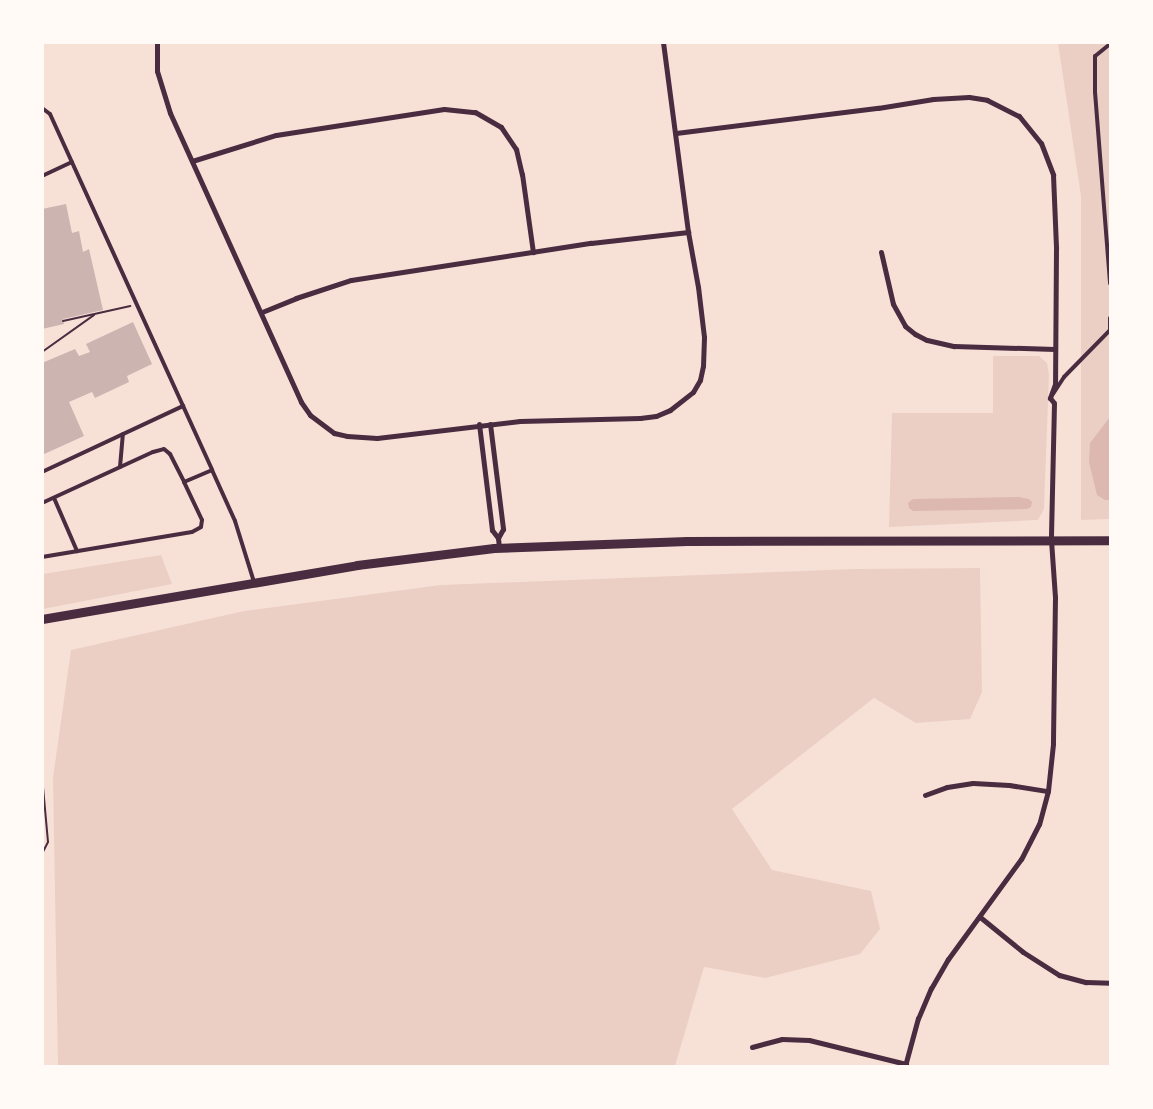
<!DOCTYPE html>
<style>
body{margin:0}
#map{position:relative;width:1153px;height:1109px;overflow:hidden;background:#f7e1d7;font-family:Literata,serif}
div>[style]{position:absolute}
.green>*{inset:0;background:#ebcfc5}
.water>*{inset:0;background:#dcb8b0}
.building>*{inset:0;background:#ccb4b1}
.path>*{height:2px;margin:-1px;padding:0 1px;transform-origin:1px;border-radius:1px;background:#4a2c40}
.service>*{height:4px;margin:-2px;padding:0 2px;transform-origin:2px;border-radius:2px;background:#4a2c40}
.minor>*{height:5px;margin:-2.5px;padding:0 2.5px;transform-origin:2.5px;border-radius:2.5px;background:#4a2c40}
.tertiary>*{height:9px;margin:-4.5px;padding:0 4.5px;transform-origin:4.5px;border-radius:4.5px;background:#4a2c40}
span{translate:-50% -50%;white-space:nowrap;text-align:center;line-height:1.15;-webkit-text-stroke:5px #fffaf5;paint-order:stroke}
.frame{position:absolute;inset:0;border:44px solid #fffaf5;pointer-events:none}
</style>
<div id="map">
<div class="green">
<i style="clip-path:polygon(1058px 43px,1110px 43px,1110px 519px,1081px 520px,1081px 196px)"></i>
<i style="clip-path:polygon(993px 356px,1039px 356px,1047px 363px,1049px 375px,1044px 509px,1038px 520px,889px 527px,892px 413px,993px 413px)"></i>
<i style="clip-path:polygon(161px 555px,172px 584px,43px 609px,43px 574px)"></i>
<i style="clip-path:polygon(980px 568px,982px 692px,970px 719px,916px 723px,874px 698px,732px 809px,772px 870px,871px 891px,880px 929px,860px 954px,765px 978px,704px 967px,675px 1066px,58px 1066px,53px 778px,71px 650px,244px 611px,441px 585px,855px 569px)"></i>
</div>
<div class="water">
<i style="clip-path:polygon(1110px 417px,1110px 500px,1105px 500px,1097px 495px,1089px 462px,1090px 443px)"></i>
<i style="clip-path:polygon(1019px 497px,1029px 499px,1032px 502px,1031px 507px,1027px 509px,913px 511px,909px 508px,908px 503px,913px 499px)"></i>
</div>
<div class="building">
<i style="clip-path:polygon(66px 204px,72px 233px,79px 231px,83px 252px,89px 249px,103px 310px,63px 319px,64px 324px,42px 329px,42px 209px)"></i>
<i style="clip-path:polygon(133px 322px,152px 364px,127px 376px,129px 382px,95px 398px,92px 392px,69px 402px,84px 436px,42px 455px,42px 363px,75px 349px,79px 356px,90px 352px,86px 344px)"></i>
</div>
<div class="path">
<i style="left:63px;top:321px;width:69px;rotate:-12.6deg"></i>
<i style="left:42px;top:352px;width:64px;rotate:-35.4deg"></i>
<i style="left:42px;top:776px;width:66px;rotate:84.8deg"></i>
<i style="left:48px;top:842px;width:13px;rotate:117deg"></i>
</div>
<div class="service">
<i style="left:1110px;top:44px;width:19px;rotate:141deg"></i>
<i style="left:1095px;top:56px;width:36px;rotate:90deg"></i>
<i style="left:1095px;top:92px;width:192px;rotate:85.5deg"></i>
<i style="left:42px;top:108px;width:10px;rotate:37deg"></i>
<i style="left:50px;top:114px;width:391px;rotate:65.5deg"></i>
<i style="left:212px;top:470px;width:56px;rotate:65.7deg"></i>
<i style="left:235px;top:521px;width:64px;rotate:72.7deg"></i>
<i style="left:42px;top:176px;width:33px;rotate:-25deg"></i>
<i style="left:1053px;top:394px;width:20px;rotate:-57deg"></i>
<i style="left:1064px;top:377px;width:66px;rotate:-45.6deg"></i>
<i style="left:1110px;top:330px;width:12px;rotate:-90deg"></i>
<i style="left:120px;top:467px;width:33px;rotate:-85deg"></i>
<i style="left:42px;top:472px;width:156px;rotate:-25.1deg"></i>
<i style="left:54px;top:498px;width:58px;rotate:66.5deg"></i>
<i style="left:42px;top:503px;width:122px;rotate:-24.7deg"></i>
<i style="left:153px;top:452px;width:11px;rotate:-15deg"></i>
<i style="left:164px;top:449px;width:8px;rotate:40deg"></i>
<i style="left:170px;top:454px;width:31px;rotate:63deg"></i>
<i style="left:42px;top:557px;width:152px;rotate:-9.5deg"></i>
<i style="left:192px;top:532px;width:10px;rotate:-29deg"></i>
<i style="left:201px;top:527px;width:7px;rotate:-82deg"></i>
<i style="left:202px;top:520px;width:42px;rotate:-115.3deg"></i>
<i style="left:184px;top:482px;width:30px;rotate:-23deg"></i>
</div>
<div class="minor">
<i style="left:157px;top:42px;width:29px;rotate:90deg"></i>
<i style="left:157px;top:71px;width:44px;rotate:72.8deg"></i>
<i style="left:170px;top:113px;width:317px;rotate:65.6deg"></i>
<i style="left:301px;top:402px;width:16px;rotate:55deg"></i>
<i style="left:310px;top:415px;width:30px;rotate:37deg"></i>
<i style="left:334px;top:433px;width:13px;rotate:13deg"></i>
<i style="left:347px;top:436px;width:30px;rotate:4deg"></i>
<i style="left:377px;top:438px;width:144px;rotate:-6.8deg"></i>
<i style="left:520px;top:421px;width:120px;rotate:-1.4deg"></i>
<i style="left:640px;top:418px;width:16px;rotate:-7deg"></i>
<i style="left:656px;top:416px;width:15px;rotate:-23deg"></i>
<i style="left:670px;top:410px;width:29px;rotate:-38deg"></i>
<i style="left:693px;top:392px;width:14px;rotate:-60deg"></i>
<i style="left:700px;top:380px;width:14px;rotate:-78deg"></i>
<i style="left:703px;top:366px;width:29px;rotate:-88deg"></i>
<i style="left:704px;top:337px;width:50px;rotate:-96.8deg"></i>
<i style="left:698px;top:287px;width:56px;rotate:-100.3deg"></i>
<i style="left:688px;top:232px;width:192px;rotate:-97.5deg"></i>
<i style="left:676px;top:133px;width:204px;rotate:-7.1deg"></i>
<i style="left:878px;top:108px;width:56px;rotate:-9.3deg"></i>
<i style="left:933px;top:99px;width:36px;rotate:-3deg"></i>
<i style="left:969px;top:97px;width:18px;rotate:9deg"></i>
<i style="left:987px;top:100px;width:36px;rotate:27deg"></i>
<i style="left:1019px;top:116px;width:35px;rotate:51deg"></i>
<i style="left:1041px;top:143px;width:34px;rotate:69deg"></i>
<i style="left:1053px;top:175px;width:73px;rotate:87.6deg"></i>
<i style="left:1056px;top:248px;width:136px;rotate:90.4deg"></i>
<i style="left:1055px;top:384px;width:15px;rotate:110deg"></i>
<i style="left:1050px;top:398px;width:6px;rotate:51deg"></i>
<i style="left:1054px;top:403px;width:137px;rotate:91.3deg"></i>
<i style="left:1051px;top:540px;width:57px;rotate:86deg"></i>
<i style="left:1055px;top:597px;width:147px;rotate:90.8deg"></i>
<i style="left:1053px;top:744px;width:47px;rotate:96.1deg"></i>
<i style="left:1048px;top:791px;width:34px;rotate:105deg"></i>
<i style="left:1039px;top:824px;width:39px;rotate:117deg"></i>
<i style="left:1021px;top:859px;width:124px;rotate:126.1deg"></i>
<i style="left:948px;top:959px;width:34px;rotate:120deg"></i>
<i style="left:931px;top:988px;width:33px;rotate:113deg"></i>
<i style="left:918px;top:1018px;width:50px;rotate:105.2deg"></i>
<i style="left:192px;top:161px;width:88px;rotate:-17.2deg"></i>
<i style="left:276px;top:135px;width:170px;rotate:-8.8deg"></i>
<i style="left:444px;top:109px;width:31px;rotate:6deg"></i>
<i style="left:475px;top:112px;width:30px;rotate:30deg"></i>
<i style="left:501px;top:127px;width:27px;rotate:56deg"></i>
<i style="left:516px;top:149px;width:26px;rotate:77deg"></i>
<i style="left:522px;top:174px;width:79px;rotate:82deg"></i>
<i style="left:881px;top:252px;width:53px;rotate:77deg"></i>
<i style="left:893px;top:304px;width:25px;rotate:61deg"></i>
<i style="left:905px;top:326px;width:13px;rotate:39deg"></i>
<i style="left:915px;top:334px;width:13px;rotate:27deg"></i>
<i style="left:927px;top:340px;width:28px;rotate:13deg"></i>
<i style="left:954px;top:346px;width:101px;rotate:1.7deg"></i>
<i style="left:262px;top:312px;width:37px;rotate:-22deg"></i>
<i style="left:296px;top:298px;width:58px;rotate:-18.1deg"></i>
<i style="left:351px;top:280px;width:243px;rotate:-8.8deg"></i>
<i style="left:591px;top:243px;width:98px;rotate:-6.5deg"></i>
<i style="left:479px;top:424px;width:107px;rotate:83deg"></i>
<i style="left:492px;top:530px;width:10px;rotate:53deg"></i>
<i style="left:490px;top:424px;width:106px;rotate:82.9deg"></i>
<i style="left:503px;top:529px;width:10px;rotate:119deg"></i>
<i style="left:498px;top:538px;width:10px;rotate:84deg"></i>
<i style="left:925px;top:795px;width:23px;rotate:-20deg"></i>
<i style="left:947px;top:787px;width:26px;rotate:-9deg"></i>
<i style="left:973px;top:783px;width:36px;rotate:3deg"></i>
<i style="left:1009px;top:785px;width:39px;rotate:9deg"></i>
<i style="left:980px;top:917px;width:55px;rotate:39.1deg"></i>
<i style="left:1023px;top:952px;width:43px;rotate:32.6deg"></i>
<i style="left:1059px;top:975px;width:28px;rotate:15deg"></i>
<i style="left:1086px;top:982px;width:24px;rotate:2deg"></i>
<i style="left:752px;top:1047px;width:31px;rotate:-15deg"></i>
<i style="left:782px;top:1039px;width:27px;rotate:2deg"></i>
<i style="left:809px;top:1040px;width:100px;rotate:13.9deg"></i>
</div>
<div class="tertiary">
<i style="left:42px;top:619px;width:320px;rotate:-9.7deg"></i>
<i style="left:357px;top:565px;width:138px;rotate:-7.1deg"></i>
<i style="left:494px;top:548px;width:193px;rotate:-2.1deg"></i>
<i style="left:687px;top:541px;width:423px;rotate:-0.1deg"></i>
</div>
<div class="frame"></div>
</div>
